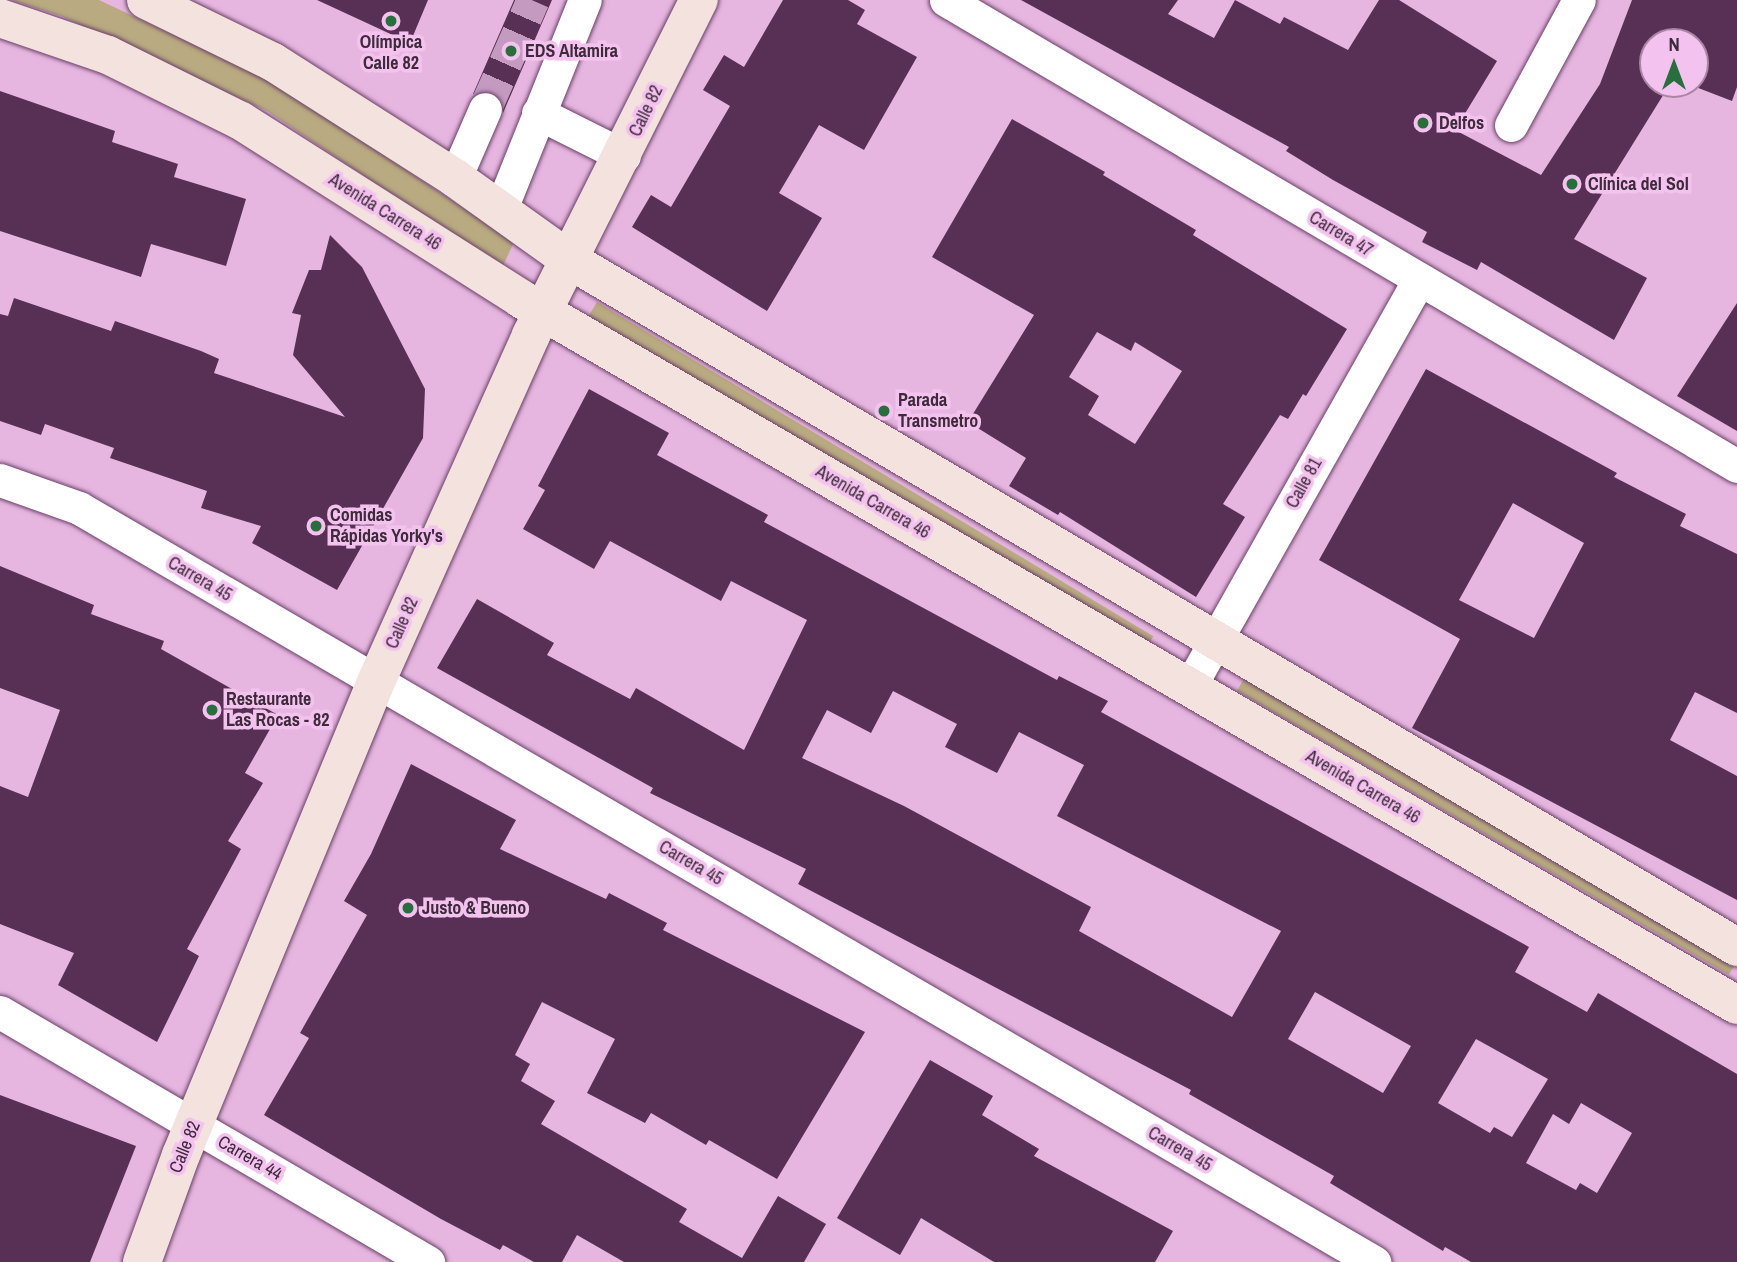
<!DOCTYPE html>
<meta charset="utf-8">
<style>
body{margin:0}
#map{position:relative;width:1737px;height:1262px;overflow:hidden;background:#e6b6e1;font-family:"Archivo Narrow",sans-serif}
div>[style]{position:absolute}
.green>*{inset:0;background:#b9aa81;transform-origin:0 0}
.building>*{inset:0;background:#583055}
.minor-tunnel>*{height:33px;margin-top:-16.5px;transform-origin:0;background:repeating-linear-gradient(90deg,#c49ac0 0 33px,transparent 0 50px)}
.roads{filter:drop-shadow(0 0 2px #6a4066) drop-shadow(0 0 2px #6a4066)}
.minor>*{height:33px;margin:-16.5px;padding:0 16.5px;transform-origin:16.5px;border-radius:16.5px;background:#fff}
.major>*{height:38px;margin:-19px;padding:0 19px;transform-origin:19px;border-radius:19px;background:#f4e2df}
.dots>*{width:19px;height:19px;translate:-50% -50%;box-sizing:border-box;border:4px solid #f4c2ee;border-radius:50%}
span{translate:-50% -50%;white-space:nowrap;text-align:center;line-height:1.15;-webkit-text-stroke:7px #f4c2ee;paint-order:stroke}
.poi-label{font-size:18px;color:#3d2a3b;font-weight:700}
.left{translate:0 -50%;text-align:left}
.street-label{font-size:18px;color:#3d2a3b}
.north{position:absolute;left:1639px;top:28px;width:70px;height:70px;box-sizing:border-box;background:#f4c2ee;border:2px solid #ab85a6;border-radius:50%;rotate:0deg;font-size:19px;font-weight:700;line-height:28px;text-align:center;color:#3d2a3b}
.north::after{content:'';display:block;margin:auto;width:24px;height:32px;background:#276f3c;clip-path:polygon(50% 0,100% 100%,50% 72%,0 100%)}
</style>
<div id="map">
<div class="green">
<i style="clip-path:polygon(11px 0,99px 0,277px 84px,514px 242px,502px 268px,267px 111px,61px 16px)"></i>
<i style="left:597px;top:302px;width:649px;height:17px;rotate:31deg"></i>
<i style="left:1245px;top:677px;width:568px;height:16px;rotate:30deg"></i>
</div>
<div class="building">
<i style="clip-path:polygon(317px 0,428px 0,410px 43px)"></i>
<i style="clip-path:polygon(514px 0,552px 0,503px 113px,501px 98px,493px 92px,473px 94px)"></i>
<i style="clip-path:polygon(783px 0,848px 0,865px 10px,857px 24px,917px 57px,864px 150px,819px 125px,779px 193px,822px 218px,767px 311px,632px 227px,651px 195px,671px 207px,730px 106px,703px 90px,724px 55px,744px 67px)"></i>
<i style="clip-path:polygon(1021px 0,1178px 0,1168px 14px,1214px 38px,1235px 0,1280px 24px,1284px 17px,1348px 50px,1379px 0,1399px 0,1497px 61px,1455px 130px,1541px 175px,1600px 84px,1632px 0,1737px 0,1737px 87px,1732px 101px,1688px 84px,1695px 84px,1695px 42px,1653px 42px,1653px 84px,1670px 84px,1574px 239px,1647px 278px,1614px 340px,1481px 262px,1477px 270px,1422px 242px,1427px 232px,1333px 180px,1286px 151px,1289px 147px)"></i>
<i style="clip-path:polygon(0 91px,115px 131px,112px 142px,178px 164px,174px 177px,246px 199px,226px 266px,151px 244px,141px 277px,0 231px)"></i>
<i style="clip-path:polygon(evenodd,1012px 119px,1105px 172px,1103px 175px,1196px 230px,1193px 235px,1347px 329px,1306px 396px,1303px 394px,1288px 419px,1280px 415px,1223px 504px,1245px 517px,1196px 597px,1060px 512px,1058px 515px,1009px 486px,1026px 458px,968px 422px,1034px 315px,932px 257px,1012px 119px,1097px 332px,1131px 351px,1135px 342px,1182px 371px,1135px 444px,1088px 415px,1099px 396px,1069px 377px,1097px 332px)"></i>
<i style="clip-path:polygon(330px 235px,362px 267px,425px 389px,423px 438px,337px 590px,252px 543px,261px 526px,201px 508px,207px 491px,110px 458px,114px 448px,45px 424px,41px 435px,0 421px,0 314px,8px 316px,14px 298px,111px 331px,115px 321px,201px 351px,219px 359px,214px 373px,345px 417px,293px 355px,301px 315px,292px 313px,309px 270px,321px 270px)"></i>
<i style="clip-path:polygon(1737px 303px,1737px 431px,1677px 396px)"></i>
<i style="clip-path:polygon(evenodd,1426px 369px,1617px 473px,1614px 477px,1686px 514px,1680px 526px,1737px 554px,1737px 713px,1695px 692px,1670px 740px,1737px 776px,1737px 900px,1412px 728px,1460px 639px,1319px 560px,1426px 369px,1513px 503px,1584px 543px,1534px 638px,1459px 600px,1513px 503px)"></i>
<i style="clip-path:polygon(evenodd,589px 389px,669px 433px,657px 455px,768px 515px,764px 522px,1057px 680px,1059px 676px,1108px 701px,1101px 712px,1529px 947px,1515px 972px,1587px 1012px,1598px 993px,1737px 1074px,1737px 1262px,1471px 1262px,1445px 1247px,1443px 1251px,1330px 1183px,1334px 1176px,1189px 1094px,1191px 1090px,798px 884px,806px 869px,650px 793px,653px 788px,437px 668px,477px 599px,554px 643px,547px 655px,630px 699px,636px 688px,744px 750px,807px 620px,731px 581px,721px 601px,610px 541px,594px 569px,523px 529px,545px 490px,538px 486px,589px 389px,893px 691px,957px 724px,945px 747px,997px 773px,1019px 732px,1084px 765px,1057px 816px,1281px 931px,1232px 1017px,1079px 931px,1091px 907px,904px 806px,802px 758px,827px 710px,871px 733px,893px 691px,589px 389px,1315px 992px,1411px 1046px,1383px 1093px,1288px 1039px,1315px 992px,589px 389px,1476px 1039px,1548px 1079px,1512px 1137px,1494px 1127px,1490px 1133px,1438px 1103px,1476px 1039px,589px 389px,1581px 1103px,1632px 1133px,1597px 1193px,1580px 1183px,1576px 1190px,1526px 1163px,1553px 1114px,1569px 1124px,1581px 1103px)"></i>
<i style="clip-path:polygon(0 566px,94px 605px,91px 614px,164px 641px,161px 649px,278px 715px,245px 773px,263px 783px,228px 841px,241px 849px,187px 949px,199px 956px,157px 1042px,58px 985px,74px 953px,0 924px,0 786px,28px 797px,60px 710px,0 688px)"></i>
<i style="clip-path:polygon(411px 764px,516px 820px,500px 849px,606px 899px,609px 893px,667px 923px,663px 930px,865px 1032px,777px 1179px,709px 1140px,706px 1145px,651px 1113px,645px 1123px,587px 1093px,615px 1039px,542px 1002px,515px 1055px,530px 1064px,521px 1081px,555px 1101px,541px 1124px,687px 1209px,679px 1222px,742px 1258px,778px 1196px,826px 1224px,804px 1262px,624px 1262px,577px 1235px,562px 1262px,534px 1262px,503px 1245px,500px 1250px,441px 1219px,264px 1115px,309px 1038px,300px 1033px,367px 915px,344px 901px,371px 854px)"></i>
<i style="clip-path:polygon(930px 1060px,993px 1096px,982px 1115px,1039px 1149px,1034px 1156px,1173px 1231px,1155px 1262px,994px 1262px,921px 1218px,900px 1255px,837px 1218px)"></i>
<i style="clip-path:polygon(0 1095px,136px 1146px,90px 1262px,0 1262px)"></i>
</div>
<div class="minor-tunnel">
<i style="left:485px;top:109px;width:119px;rotate:-66.2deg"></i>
</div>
<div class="roads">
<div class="minor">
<i style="left:946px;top:0;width:918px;rotate:30.5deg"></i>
<i style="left:538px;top:113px;width:96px;rotate:26.6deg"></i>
<i style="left:1511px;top:125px;width:142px;rotate:-61.5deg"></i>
<i style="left:455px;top:178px;width:75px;rotate:-66.5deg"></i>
<i style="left:500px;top:211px;width:227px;rotate:-68.1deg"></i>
<i style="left:0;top:480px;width:84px;rotate:19.5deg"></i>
<i style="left:79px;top:508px;width:1499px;rotate:30.21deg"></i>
<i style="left:1190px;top:686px;width:467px;rotate:-60.6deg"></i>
<i style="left:0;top:1012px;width:496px;rotate:30.3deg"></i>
</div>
<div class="major">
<i style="left:146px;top:0;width:141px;rotate:26deg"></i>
<i style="left:273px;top:62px;width:216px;rotate:32.5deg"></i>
<i style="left:455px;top:178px;width:143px;rotate:35.6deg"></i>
<i style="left:571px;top:261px;width:1353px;rotate:30.47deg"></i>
<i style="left:0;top:18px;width:114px;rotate:18.9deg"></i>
<i style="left:108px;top:55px;width:148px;rotate:26.4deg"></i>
<i style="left:241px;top:121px;width:332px;rotate:32.4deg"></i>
<i style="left:521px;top:299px;width:1406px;rotate:30.14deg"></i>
<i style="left:142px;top:1262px;width:114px;rotate:-70deg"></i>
<i style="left:181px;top:1155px;width:512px;rotate:-67.6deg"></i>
<i style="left:376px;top:682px;width:380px;rotate:-65.9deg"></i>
<i style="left:531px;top:335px;width:375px;rotate:-63.4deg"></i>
</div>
</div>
<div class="dots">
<i style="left:391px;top:21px;background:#276f3c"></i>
<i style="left:511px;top:51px;background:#276f3c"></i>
<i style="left:1423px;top:123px;background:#276f3c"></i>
<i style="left:1572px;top:184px;background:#276f3c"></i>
<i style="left:884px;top:411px;background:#276f3c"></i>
<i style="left:316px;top:526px;background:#276f3c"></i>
<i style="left:212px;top:710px;background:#276f3c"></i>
<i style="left:408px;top:908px;background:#276f3c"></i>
</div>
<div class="poi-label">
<span style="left:391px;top:53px">Olímpica<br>Calle 82</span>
<span class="left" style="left:525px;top:51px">EDS Altamira</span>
<span class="left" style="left:1439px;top:123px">Delfos</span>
<span class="left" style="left:1588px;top:184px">Clínica del Sol</span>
<span class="left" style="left:898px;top:411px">Parada<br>Transmetro</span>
<span class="left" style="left:330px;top:526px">Comidas<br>Rápidas Yorky's</span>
<span class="left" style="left:226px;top:710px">Restaurante<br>Las Rocas - 82</span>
<span class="left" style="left:422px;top:908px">Justo &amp; Bueno</span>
</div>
<div class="street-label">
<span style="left:646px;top:111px;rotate:-64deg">Calle 82</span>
<span style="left:385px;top:212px;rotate:32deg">Avenida Carrera 46</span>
<span style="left:1341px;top:234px;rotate:31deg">Carrera 47</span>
<span style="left:1304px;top:483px;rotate:-61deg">Calle 81</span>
<span style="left:873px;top:502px;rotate:30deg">Avenida Carrera 46</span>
<span style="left:200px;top:579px;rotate:30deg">Carrera 45</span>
<span style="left:402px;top:623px;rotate:-66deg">Calle 82</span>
<span style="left:1363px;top:787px;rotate:30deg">Avenida Carrera 46</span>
<span style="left:691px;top:863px;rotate:30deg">Carrera 45</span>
<span style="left:185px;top:1147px;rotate:-68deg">Calle 82</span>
<span style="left:1180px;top:1149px;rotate:30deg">Carrera 45</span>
<span style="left:250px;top:1158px;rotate:30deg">Carrera 44</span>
</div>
<div class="north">N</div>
</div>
